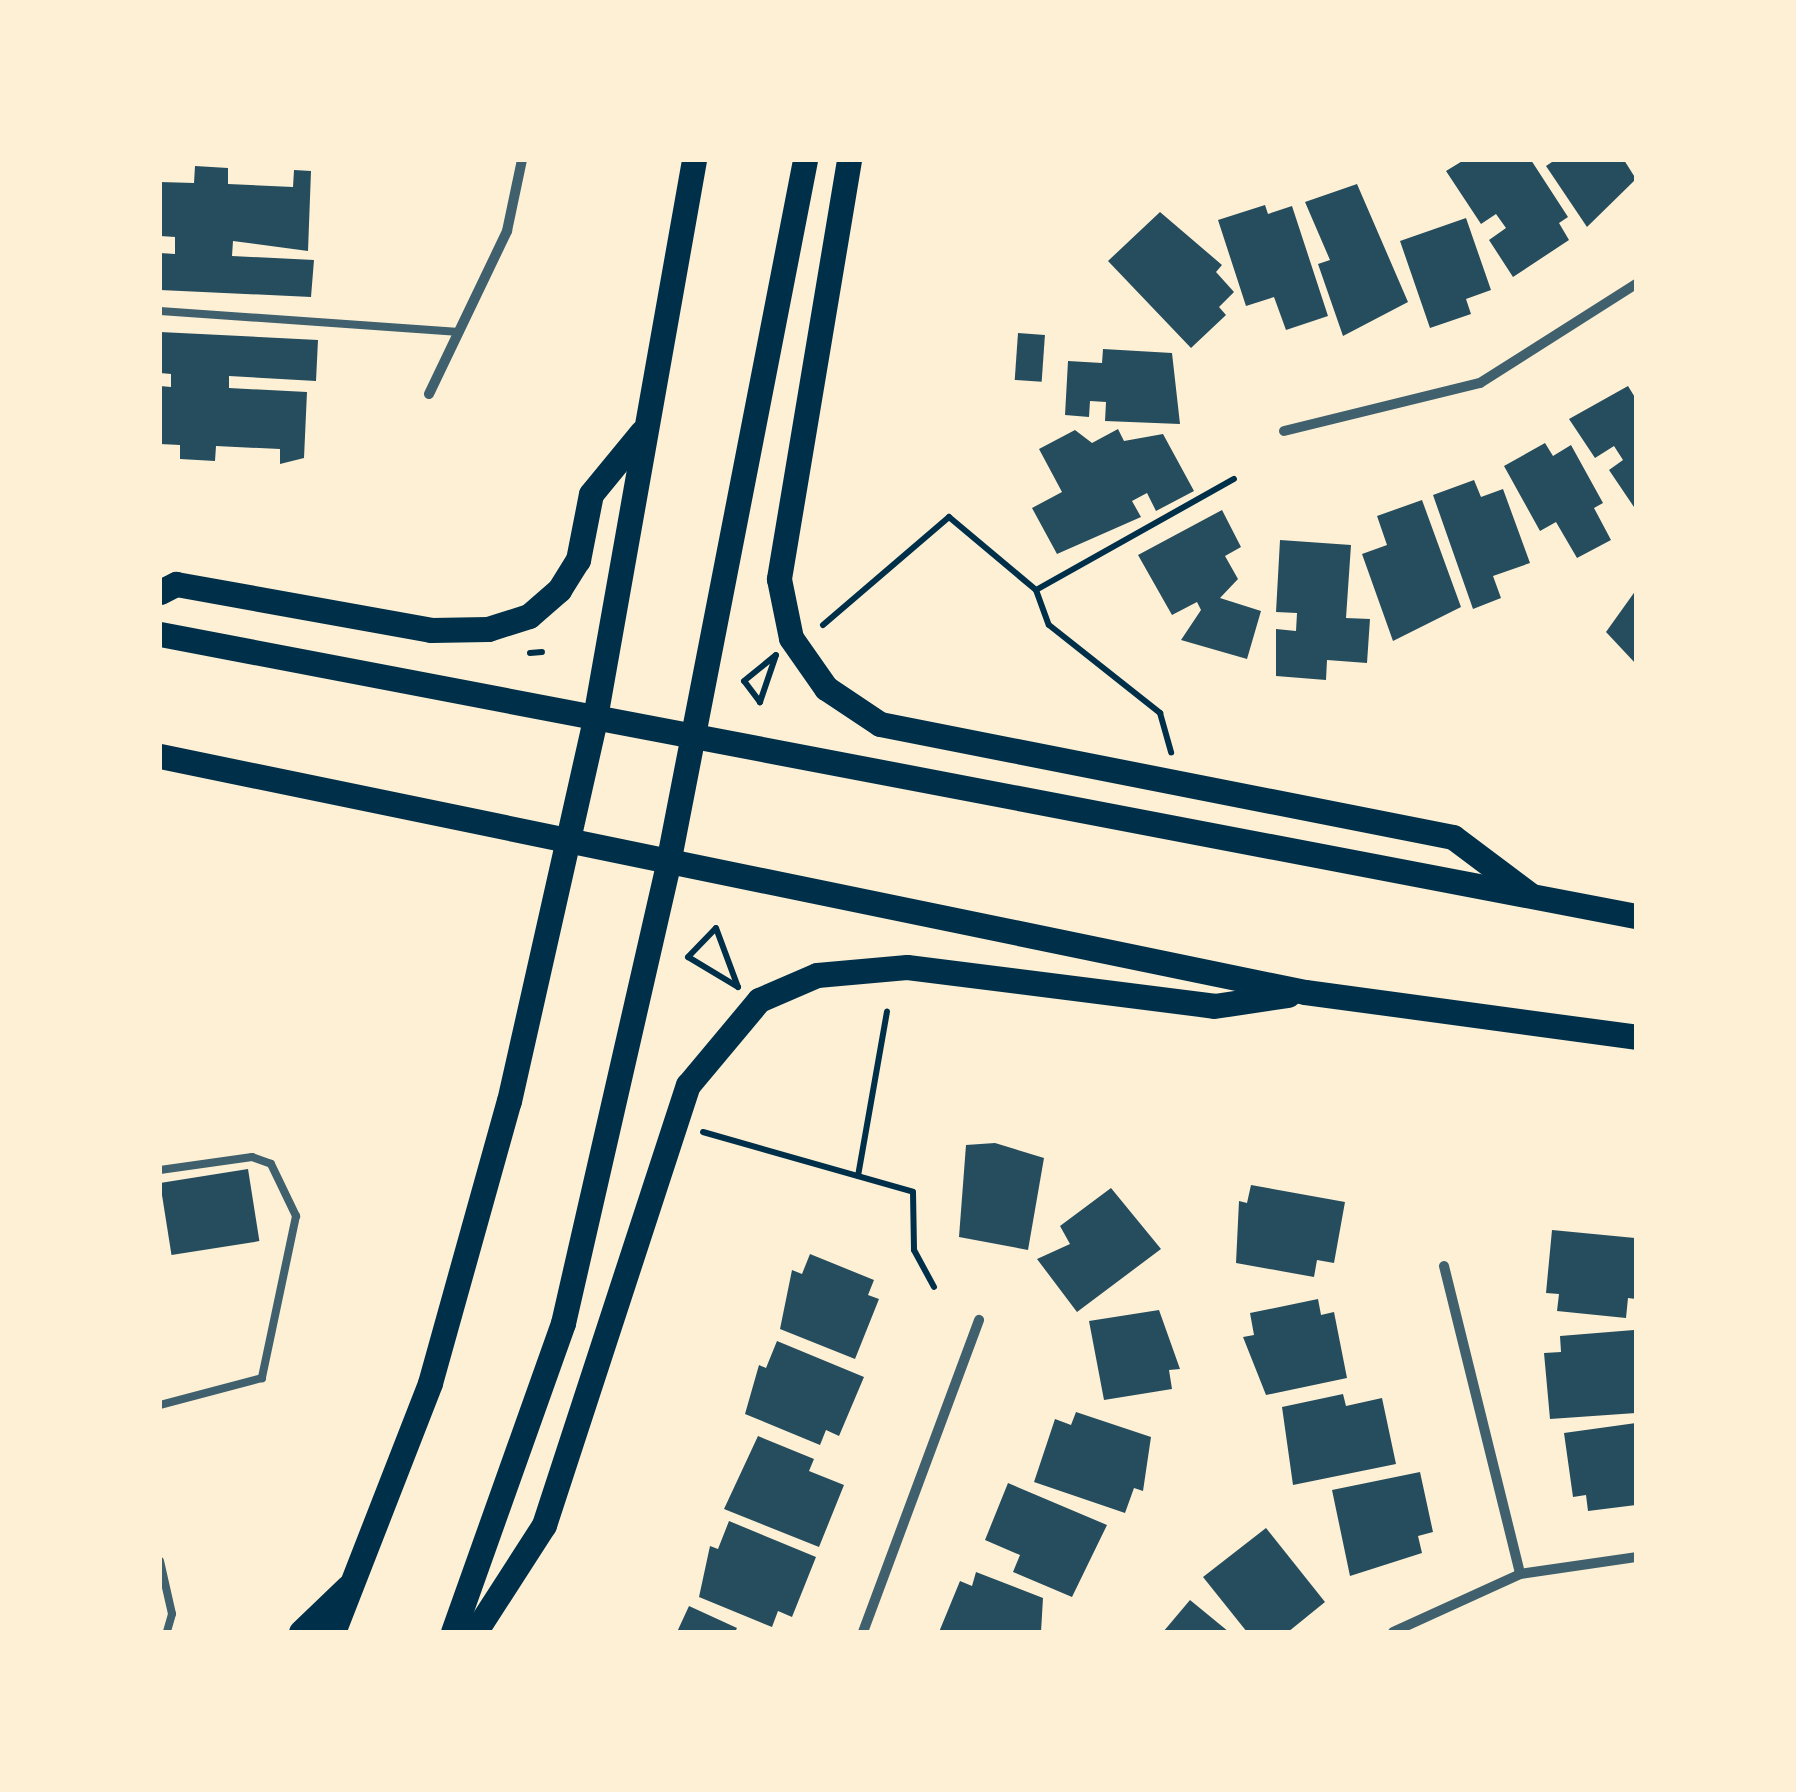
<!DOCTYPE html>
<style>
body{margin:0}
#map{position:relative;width:1796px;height:1792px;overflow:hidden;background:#fdf0d5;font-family:"Varela Round",sans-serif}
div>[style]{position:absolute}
.building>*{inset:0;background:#264d5e;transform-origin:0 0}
.path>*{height:6px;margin:-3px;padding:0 3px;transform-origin:3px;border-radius:3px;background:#003049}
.service>*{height:8px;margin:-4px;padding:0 4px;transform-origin:4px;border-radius:4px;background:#3f606c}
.minor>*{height:10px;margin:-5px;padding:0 5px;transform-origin:5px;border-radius:5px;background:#3f606c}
.primary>*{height:25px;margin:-12.5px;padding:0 12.5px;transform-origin:12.5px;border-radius:12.5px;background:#003049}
span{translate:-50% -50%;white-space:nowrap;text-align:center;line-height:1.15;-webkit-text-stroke:9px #fdf0d5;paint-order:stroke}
.frame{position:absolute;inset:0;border:162px solid #fdf0d5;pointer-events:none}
</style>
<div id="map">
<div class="building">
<i style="clip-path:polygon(1464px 160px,1531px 160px,1568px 217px,1559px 223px,1569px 240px,1513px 277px,1489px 240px,1506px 228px,1496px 214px,1481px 224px,1446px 171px)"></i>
<i style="clip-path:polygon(1555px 160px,1624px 160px,1636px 179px,1587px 227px,1546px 166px)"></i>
<i style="clip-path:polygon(195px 166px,228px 168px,228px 184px,293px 187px,294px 170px,311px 171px,308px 251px,233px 241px,232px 256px,314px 260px,311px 297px,160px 290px,160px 253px,175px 254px,175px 237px,160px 236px,160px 182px,194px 183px)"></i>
<i style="clip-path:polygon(1357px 184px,1408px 302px,1343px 336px,1318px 264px,1330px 260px,1305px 202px)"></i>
<i style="clip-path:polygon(1265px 205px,1268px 214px,1292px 206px,1328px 316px,1286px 330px,1274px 297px,1246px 306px,1218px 220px)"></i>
<i style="clip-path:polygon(1160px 212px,1222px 265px,1216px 272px,1234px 292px,1219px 307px,1226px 315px,1191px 348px,1108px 261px)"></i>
<i style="clip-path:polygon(1466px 218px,1491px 290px,1466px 299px,1471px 314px,1430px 328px,1400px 241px)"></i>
<i style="clip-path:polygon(160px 332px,318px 340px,316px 381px,229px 376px,229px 388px,307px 392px,304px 458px,280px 464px,280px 449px,216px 446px,215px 461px,180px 459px,180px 445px,160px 444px,160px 386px,171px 387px,171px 374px,160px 373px)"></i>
<i style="left:1018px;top:333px;width:27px;height:47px;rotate:4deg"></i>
<i style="clip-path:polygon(1103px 349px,1172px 353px,1180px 424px,1105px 421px,1106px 402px,1090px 401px,1089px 417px,1065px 415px,1068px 361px,1102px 363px)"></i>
<i style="clip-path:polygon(1628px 386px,1636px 399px,1636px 510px,1609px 470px,1623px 460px,1614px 446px,1595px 458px,1569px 419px)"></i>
<i style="clip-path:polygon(1118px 429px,1124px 441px,1163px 434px,1194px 491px,1156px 511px,1147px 493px,1132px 501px,1141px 517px,1057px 554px,1032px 508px,1062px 492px,1039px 449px,1075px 430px,1092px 443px)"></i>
<i style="clip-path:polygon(1545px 443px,1553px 456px,1571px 445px,1603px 503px,1594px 508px,1611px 540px,1577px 558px,1556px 522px,1540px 531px,1504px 466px)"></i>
<i style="clip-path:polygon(1474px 480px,1481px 497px,1503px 489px,1530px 563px,1493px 576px,1501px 598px,1473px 609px,1433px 495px)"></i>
<i style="clip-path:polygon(1422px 500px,1461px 607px,1393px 641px,1362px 554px,1387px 545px,1377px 516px)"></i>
<i style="clip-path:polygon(1222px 510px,1241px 547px,1225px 556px,1238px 579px,1220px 598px,1261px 611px,1247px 659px,1181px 640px,1201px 610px,1197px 602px,1172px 615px,1138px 555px)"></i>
<i style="clip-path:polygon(1280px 540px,1351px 545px,1346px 618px,1370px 619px,1367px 663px,1327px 660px,1326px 680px,1276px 676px,1276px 629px,1296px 631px,1297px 613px,1276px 612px)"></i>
<i style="clip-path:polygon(1636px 590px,1636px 664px,1606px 632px)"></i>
<i style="clip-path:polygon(995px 1143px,1044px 1158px,1028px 1250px,959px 1237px,966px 1145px)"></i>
<i style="left:248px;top:1169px;width:73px;height:89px;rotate:81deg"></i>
<i style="clip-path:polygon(1251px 1185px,1345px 1202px,1334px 1263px,1317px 1260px,1314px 1277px,1236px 1263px,1239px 1201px,1247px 1203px)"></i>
<i style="clip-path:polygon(1111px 1188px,1161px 1249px,1077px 1312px,1037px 1259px,1070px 1244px,1060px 1226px)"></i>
<i style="clip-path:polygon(1552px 1230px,1635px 1238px,1636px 1299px,1628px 1298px,1626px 1318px,1557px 1311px,1559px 1294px,1546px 1293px)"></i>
<i style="clip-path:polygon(810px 1254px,874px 1280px,868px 1295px,879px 1299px,855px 1359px,780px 1329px,792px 1270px,802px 1274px)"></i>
<i style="clip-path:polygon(1318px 1299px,1321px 1315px,1334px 1312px,1347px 1378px,1266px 1395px,1243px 1337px,1254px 1335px,1250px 1313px)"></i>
<i style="clip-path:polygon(1159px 1310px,1180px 1369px,1169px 1370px,1172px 1389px,1104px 1400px,1089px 1321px)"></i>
<i style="clip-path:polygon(1634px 1330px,1636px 1413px,1550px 1419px,1544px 1353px,1561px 1352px,1560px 1336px)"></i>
<i style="clip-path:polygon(777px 1341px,864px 1377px,839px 1436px,826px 1430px,820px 1445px,745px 1414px,759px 1365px,766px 1368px)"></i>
<i style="clip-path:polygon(1343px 1394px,1346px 1406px,1382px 1398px,1396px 1464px,1293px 1485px,1282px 1407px)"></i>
<i style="clip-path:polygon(1076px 1412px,1151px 1437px,1143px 1491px,1134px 1488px,1125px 1513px,1034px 1482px,1055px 1419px,1071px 1425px)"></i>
<i style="clip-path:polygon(1636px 1423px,1636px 1505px,1588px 1511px,1586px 1495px,1573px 1497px,1564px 1433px)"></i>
<i style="clip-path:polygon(758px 1436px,814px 1459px,809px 1471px,844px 1485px,819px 1547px,724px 1509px)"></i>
<i style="clip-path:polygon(1420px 1472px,1433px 1532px,1418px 1536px,1422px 1553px,1350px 1576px,1332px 1490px)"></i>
<i style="clip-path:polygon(1008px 1483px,1107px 1525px,1072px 1597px,1013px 1572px,1020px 1555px,985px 1540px)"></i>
<i style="clip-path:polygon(729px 1521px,816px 1557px,792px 1617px,778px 1611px,772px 1627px,699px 1597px,710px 1546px,718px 1549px)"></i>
<i style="clip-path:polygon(1266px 1528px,1325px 1602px,1288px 1632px,1247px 1632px,1203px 1577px)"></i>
<i style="clip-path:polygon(976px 1572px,1043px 1598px,1041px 1632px,939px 1632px,960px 1581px,972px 1586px)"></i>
<i style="clip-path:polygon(1190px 1600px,1229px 1632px,1163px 1632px)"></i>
<i style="clip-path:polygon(689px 1606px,737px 1628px,735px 1632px,677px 1632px)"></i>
</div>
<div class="path">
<i style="left:1036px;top:590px;width:37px;rotate:70deg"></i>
<i style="left:1049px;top:625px;width:142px;rotate:38.4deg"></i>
<i style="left:1160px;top:713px;width:41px;rotate:74.2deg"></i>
<i style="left:823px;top:625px;width:166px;rotate:-40.6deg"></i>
<i style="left:949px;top:517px;width:114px;rotate:40deg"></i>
<i style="left:1036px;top:590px;width:227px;rotate:-29.3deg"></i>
<i style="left:530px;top:653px;width:12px;rotate:-5deg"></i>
<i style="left:776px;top:655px;width:50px;rotate:108.8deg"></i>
<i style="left:760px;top:702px;width:26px;rotate:-127deg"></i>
<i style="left:744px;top:681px;width:41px;rotate:-39.1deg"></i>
<i style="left:716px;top:928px;width:63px;rotate:69.6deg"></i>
<i style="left:738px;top:987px;width:58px;rotate:-149deg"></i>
<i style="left:688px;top:957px;width:40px;rotate:-46deg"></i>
<i style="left:703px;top:1132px;width:218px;rotate:15.9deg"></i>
<i style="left:913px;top:1192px;width:58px;rotate:89deg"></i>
<i style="left:914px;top:1250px;width:42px;rotate:61.6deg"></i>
<i style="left:858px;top:1176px;width:167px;rotate:-80deg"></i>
</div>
<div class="service">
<i style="left:160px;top:311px;width:300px;rotate:4deg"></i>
<i style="left:160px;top:1170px;width:93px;rotate:-8deg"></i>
<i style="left:252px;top:1157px;width:20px;rotate:20deg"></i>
<i style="left:271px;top:1164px;width:58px;rotate:64.3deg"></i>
<i style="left:296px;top:1216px;width:166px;rotate:101.9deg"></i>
<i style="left:262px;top:1378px;width:106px;rotate:165.2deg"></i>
<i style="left:160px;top:1561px;width:54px;rotate:77.2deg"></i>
<i style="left:172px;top:1614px;width:19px;rotate:106deg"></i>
</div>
<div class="minor">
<i style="left:429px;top:394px;width:181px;rotate:-64.4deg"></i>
<i style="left:507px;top:231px;width:73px;rotate:-78.1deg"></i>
<i style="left:1284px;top:431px;width:202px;rotate:-13.8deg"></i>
<i style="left:1480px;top:383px;width:185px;rotate:-32.4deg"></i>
<i style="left:1444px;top:1266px;width:317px;rotate:76.1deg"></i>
<i style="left:863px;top:1632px;width:333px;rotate:-69.6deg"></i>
<i style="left:1393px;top:1632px;width:140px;rotate:-24.5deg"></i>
<i style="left:1520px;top:1574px;width:117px;rotate:-8.3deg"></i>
</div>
<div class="primary">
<i style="left:849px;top:160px;width:425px;rotate:99.5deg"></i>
<i style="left:779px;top:579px;width:60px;rotate:78.5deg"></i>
<i style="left:791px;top:638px;width:61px;rotate:55deg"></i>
<i style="left:826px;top:688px;width:65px;rotate:33.7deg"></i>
<i style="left:880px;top:724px;width:584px;rotate:11.16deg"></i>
<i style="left:1453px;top:837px;width:95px;rotate:36.9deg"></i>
<i style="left:160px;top:592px;width:18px;rotate:-27deg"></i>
<i style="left:176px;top:584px;width:259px;rotate:10.2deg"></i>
<i style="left:431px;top:630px;width:57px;rotate:-1deg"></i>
<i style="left:488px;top:629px;width:43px;rotate:-17.6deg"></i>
<i style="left:529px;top:616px;width:40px;rotate:-41deg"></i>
<i style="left:559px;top:590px;width:36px;rotate:-58deg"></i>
<i style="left:578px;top:560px;width:67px;rotate:-78.9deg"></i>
<i style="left:591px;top:494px;width:80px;rotate:-50.6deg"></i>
<i style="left:160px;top:634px;width:1503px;rotate:10.82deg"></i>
<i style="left:160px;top:756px;width:1169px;rotate:11.65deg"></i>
<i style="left:1305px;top:992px;width:334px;rotate:7.7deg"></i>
<i style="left:301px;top:1632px;width:65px;rotate:-43.8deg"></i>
<i style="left:333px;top:1632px;width:267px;rotate:-68.7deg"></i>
<i style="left:430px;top:1383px;width:293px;rotate:-74.4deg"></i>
<i style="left:509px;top:1101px;width:387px;rotate:-77.3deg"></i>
<i style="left:594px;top:723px;width:572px;rotate:-79.93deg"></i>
<i style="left:453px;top:1632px;width:328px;rotate:-70.4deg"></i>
<i style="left:563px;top:1323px;width:472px;rotate:-77.1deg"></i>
<i style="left:668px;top:863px;width:716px;rotate:-78.97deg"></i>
<i style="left:475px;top:1632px;width:127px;rotate:-57.2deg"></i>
<i style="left:544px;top:1525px;width:463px;rotate:-71.9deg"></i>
<i style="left:688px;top:1085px;width:111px;rotate:-50.1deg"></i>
<i style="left:759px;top:1000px;width:63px;rotate:-23.3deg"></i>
<i style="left:817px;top:975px;width:90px;rotate:-5.1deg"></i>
<i style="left:907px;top:967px;width:309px;rotate:7.2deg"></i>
<i style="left:1214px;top:1006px;width:75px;rotate:-8.5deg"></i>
</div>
<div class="frame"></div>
</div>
